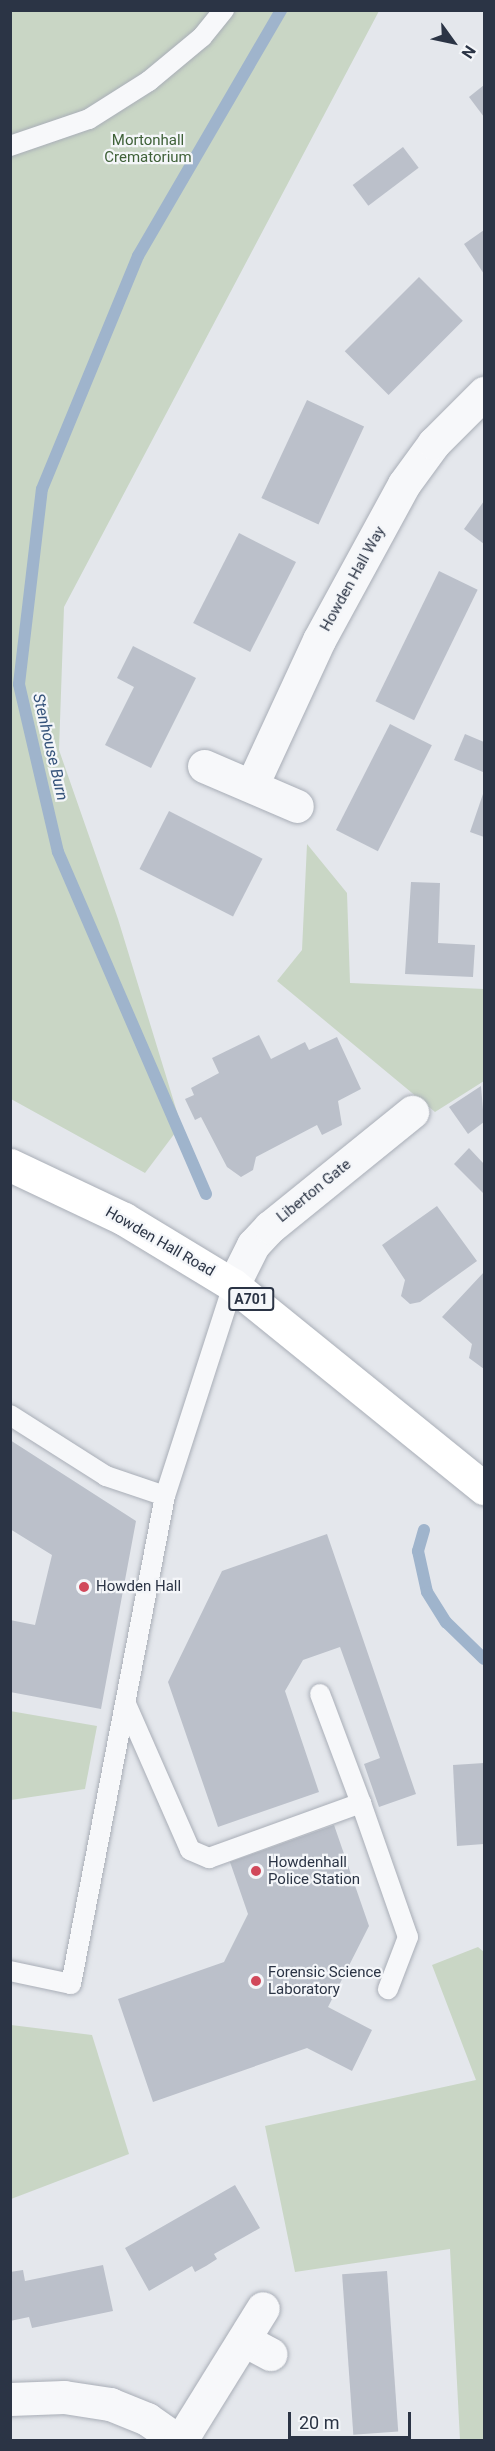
<!DOCTYPE html>
<style>
body{margin:0}
#map{position:relative;width:495px;height:2451px;overflow:hidden;background:#e4e7ec;font-family:Roboto,sans-serif}
div>[style]{position:absolute}
.green>*{inset:0;background:#c9d6c5}
.stream>*{height:12px;margin:-6px;padding:0 6px;transform-origin:6px;border-radius:6px;background:#9fb4cc}
.building>*{inset:0;background:#bbc0ca;transform-origin:0 0}
.roads{filter:drop-shadow(0 0 2px #a9aeb7) drop-shadow(0 0 2px #a9aeb7)}
.service>*{height:20px;margin:-10px;padding:0 10px;transform-origin:10px;border-radius:10px;background:#f7f8fa}
.minor>*{height:33px;margin:-16.5px;padding:0 16.5px;transform-origin:16.5px;border-radius:16.5px;background:#f7f8fa}
.primary>*{height:33px;margin:-16.5px;padding:0 16.5px;transform-origin:16.5px;border-radius:16.5px;background:#fff}
.dots>*{width:16px;height:16px;translate:-50% -50%;box-sizing:border-box;border:3px solid #f4f6f9;border-radius:50%}
span{translate:-50% -50%;white-space:nowrap;text-align:center;line-height:1.15;-webkit-text-stroke:4.5px #f4f6f9;paint-order:stroke}
.shield-label span{padding:2px 4px;background:#f4f6f9;border:2px solid;border-radius:4px;-webkit-text-stroke-width:0}
.shield-label{font-size:14px;color:#2b3445;font-weight:700}
.park-label{font-size:15px;color:#3f6138}
.street-label{font-size:15px;color:#2b3445}
.poi-label{font-size:15px;color:#2b3445}
.left{translate:0 -50%;text-align:left}
.water-label{font-size:16px;color:#34527a;font-style:italic}
.frame{position:absolute;inset:0;border:12px solid #2b3445;pointer-events:none}
.north{position:absolute;left:423px;top:12px;width:60px;height:60px;-webkit-text-stroke:4px #f4f6f9;paint-order:stroke;rotate:123deg;font-size:16px;font-weight:700;line-height:24px;text-align:center;color:#2b3445}
.north::after{content:'';display:block;margin:auto;width:21px;height:27px;background:#2b3445;clip-path:polygon(50% 0,100% 100%,50% 72%,0 100%)}
.scale{position:absolute;left:288px;top:2412px;width:123px;height:27px;box-sizing:border-box;border:3px solid #2b3445;border-top:0;padding-left:8px;font-size:18px;line-height:21px;white-space:nowrap;color:#2b3445;-webkit-text-stroke:4px #f4f6f9;paint-order:stroke}
</style>
<div id="map">
<div class="green">
<i style="clip-path:polygon(11px 11px,379px 11px,64px 607px,59px 750px,118px 919px,181px 1125px,145px 1173px,11px 1099px)"></i>
<i style="clip-path:polygon(307px 844px,347px 893px,350px 983px,484px 989px,484px 1081px,435px 1112px,277px 981px,302px 950px)"></i>
<i style="clip-path:polygon(10px 1711px,97px 1726px,85px 1789px,11px 1800px)"></i>
<i style="clip-path:polygon(478px 1947px,484px 1952px,484px 2440px,460px 2440px,450px 2249px,295px 2272px,265px 2126px,476px 2080px,432px 1965px)"></i>
<i style="clip-path:polygon(11px 2025px,92px 2035px,129px 2154px,11px 2199px)"></i>
</div>
<div class="stream">
<i style="left:206px;top:1194px;width:373px;rotate:-113.4deg"></i>
<i style="left:58px;top:852px;width:172px;rotate:-103.1deg"></i>
<i style="left:19px;top:684px;width:196px;rotate:-83.3deg"></i>
<i style="left:42px;top:489px;width:252px;rotate:-67.6deg"></i>
<i style="left:138px;top:256px;width:285px;rotate:-59.8deg"></i>
<i style="left:424px;top:1530px;width:22px;rotate:106deg"></i>
<i style="left:418px;top:1551px;width:42px;rotate:77.6deg"></i>
<i style="left:427px;top:1592px;width:36px;rotate:58deg"></i>
<i style="left:446px;top:1622px;width:53px;rotate:44.2deg"></i>
</div>
<div class="building">
<i style="clip-path:polygon(484px 85px,484px 117px,469px 97px)"></i>
<i style="left:403px;top:147px;width:26px;height:63px;rotate:53deg"></i>
<i style="clip-path:polygon(484px 230px,484px 274px,464px 244px)"></i>
<i style="left:419px;top:277px;width:62px;height:105px;rotate:45deg"></i>
<i style="left:307px;top:400px;width:63px;height:108px;rotate:25deg"></i>
<i style="clip-path:polygon(484px 501px,484px 544px,464px 529px)"></i>
<i style="left:239px;top:533px;width:64px;height:101px;rotate:27deg"></i>
<i style="left:439px;top:571px;width:43px;height:145px;rotate:26deg"></i>
<i style="clip-path:polygon(133px 646px,196px 678px,151px 768px,105px 745px,134px 687px,117px 678px)"></i>
<i style="left:390px;top:724px;width:47px;height:119px;rotate:27deg"></i>
<i style="clip-path:polygon(465px 734px,484px 742px,483px 772px,454px 760px)"></i>
<i style="clip-path:polygon(484px 791px,484px 837px,470px 832px)"></i>
<i style="left:169px;top:811px;width:105px;height:65px;rotate:27deg"></i>
<i style="clip-path:polygon(411px 882px,440px 883px,438px 943px,475px 945px,473px 977px,405px 974px)"></i>
<i style="clip-path:polygon(259px 1035px,271px 1059px,305px 1042px,309px 1050px,337px 1037px,361px 1089px,338px 1101px,342px 1125px,322px 1135px,317px 1125px,256px 1157px,253px 1170px,241px 1177px,227px 1167px,201px 1117px,195px 1120px,185px 1099px,194px 1095px,191px 1088px,219px 1073px,212px 1058px)"></i>
<i style="clip-path:polygon(481px 1086px,484px 1122px,468px 1134px,449px 1107px)"></i>
<i style="clip-path:polygon(469px 1148px,484px 1164px,484px 1194px,454px 1164px)"></i>
<i style="clip-path:polygon(437px 1206px,477px 1261px,420px 1302px,410px 1304px,401px 1296px,405px 1280px,382px 1245px)"></i>
<i style="clip-path:polygon(484px 1272px,484px 1369px,469px 1358px,472px 1344px,442px 1317px)"></i>
<i style="clip-path:polygon(10px 1440px,136px 1521px,101px 1709px,10px 1692px,10px 1620px,35px 1625px,52px 1555px,10px 1529px)"></i>
<i style="clip-path:polygon(327px 1534px,416px 1794px,379px 1807px,364px 1764px,380px 1758px,340px 1647px,303px 1660px,285px 1691px,319px 1792px,218px 1827px,168px 1682px,222px 1571px)"></i>
<i style="clip-path:polygon(484px 1763px,484px 1844px,457px 1846px,453px 1765px)"></i>
<i style="clip-path:polygon(334px 1825px,369px 1926px,328px 2007px,372px 2030px,352px 2071px,307px 2048px,153px 2102px,118px 1999px,224px 1962px,248px 1914px,230px 1862px)"></i>
<i style="clip-path:polygon(235px 2185px,260px 2228px,214px 2254px,217px 2259px,206px 2266px,195px 2272px,192px 2266px,149px 2291px,125px 2248px)"></i>
<i style="clip-path:polygon(103px 2265px,113px 2311px,32px 2328px,29px 2317px,10px 2321px,10px 2272px,23px 2270px,25px 2281px)"></i>
<i style="left:387px;top:2271px;width:161px;height:45px;rotate:86deg"></i>
</div>
<div class="roads">
<div class="service">
<i style="left:10px;top:146px;width:83px;rotate:-18.9deg"></i>
<i style="left:89px;top:119px;width:71px;rotate:-32.3deg"></i>
<i style="left:149px;top:81px;width:69px;rotate:-39.7deg"></i>
<i style="left:202px;top:37px;width:35px;rotate:-51deg"></i>
<i style="left:10px;top:1415px;width:114px;rotate:32.4deg"></i>
<i style="left:106px;top:1476px;width:62px;rotate:18.7deg"></i>
<i style="left:320px;top:1694px;width:116px;rotate:69.4deg"></i>
<i style="left:126px;top:1704px;width:159px;rotate:66.3deg"></i>
<i style="left:190px;top:1850px;width:21px;rotate:23deg"></i>
<i style="left:209px;top:1858px;width:162px;rotate:-19.9deg"></i>
<i style="left:361px;top:1803px;width:142px;rotate:70.7deg"></i>
<i style="left:408px;top:1937px;width:56px;rotate:111deg"></i>
<i style="left:10px;top:1971px;width:62px;rotate:12deg"></i>
<i style="left:71px;top:1984px;width:497px;rotate:-79.1deg"></i>
<i style="left:165px;top:1496px;width:222px;rotate:-72.1deg"></i>
</div>
<div class="minor">
<i style="left:204px;top:766px;width:101px;rotate:23.3deg"></i>
<i style="left:252px;top:785px;width:160px;rotate:-65.2deg"></i>
<i style="left:319px;top:640px;width:178px;rotate:-61.4deg"></i>
<i style="left:404px;top:484px;width:51px;rotate:-53.8deg"></i>
<i style="left:434px;top:443px;width:71px;rotate:-45deg"></i>
<i style="left:233px;top:1285px;width:45px;rotate:-63.4deg"></i>
<i style="left:253px;top:1245px;width:25px;rotate:-47deg"></i>
<i style="left:270px;top:1227px;width:183px;rotate:-39deg"></i>
<i style="left:244px;top:2340px;width:30px;rotate:28deg"></i>
<i style="left:10px;top:2399px;width:54px;rotate:-2.1deg"></i>
<i style="left:64px;top:2397px;width:47px;rotate:8.7deg"></i>
<i style="left:110px;top:2404px;width:40px;rotate:22deg"></i>
<i style="left:147px;top:2419px;width:37px;rotate:35deg"></i>
<i style="left:181px;top:2440px;width:155px;rotate:-58.2deg"></i>
</div>
<div class="primary">
<i style="left:10px;top:1165px;width:126px;rotate:25.3deg"></i>
<i style="left:124px;top:1219px;width:127px;rotate:31.2deg"></i>
<i style="left:233px;top:1285px;width:323px;rotate:39deg"></i>
</div>
</div>
<div class="dots">
<i style="left:84px;top:1587px;background:#d1495b"></i>
<i style="left:256px;top:1871px;background:#d1495b"></i>
<i style="left:256px;top:1981px;background:#d1495b"></i>
</div>
<div class="shield-label">
<span style="left:251px;top:1299px">A701</span>
</div>
<div class="park-label">
<span style="left:148px;top:149px">Mortonhall<br>Crematorium</span>
</div>
<div class="street-label">
<span style="left:353px;top:579px;rotate:-61deg">Howden Hall Way</span>
<span style="left:314px;top:1191px;rotate:-39deg">Liberton Gate</span>
<span style="left:160px;top:1242px;rotate:30deg">Howden Hall Road</span>
</div>
<div class="poi-label">
<span class="left" style="left:96px;top:1587px">Howden Hall</span>
<span class="left" style="left:268px;top:1871px">Howdenhall<br>Police Station</span>
<span class="left" style="left:268px;top:1981px">Forensic Science<br>Laboratory</span>
</div>
<div class="water-label">
<span style="left:50px;top:747px;rotate:77deg">Stenhouse Burn</span>
</div>
<div class="frame"></div>
<div class="north">N</div>
<div class="scale">20 m</div>
</div>
